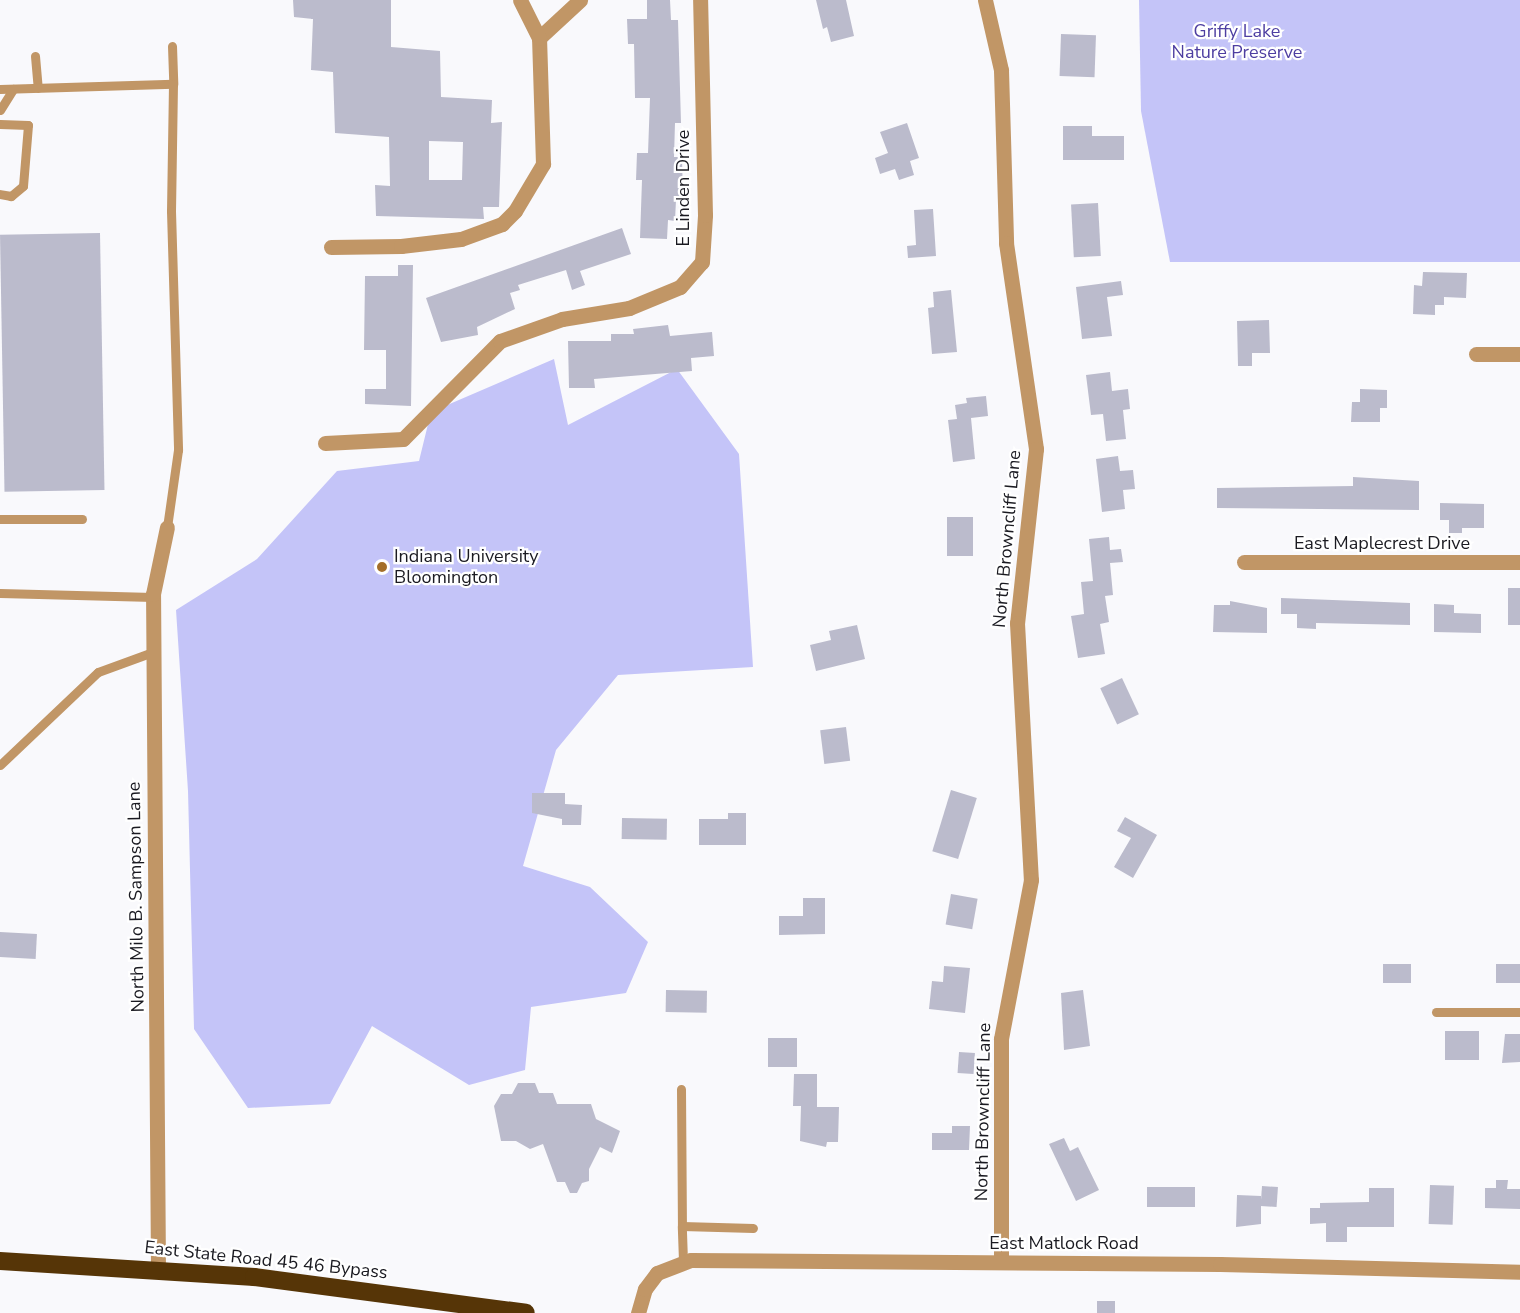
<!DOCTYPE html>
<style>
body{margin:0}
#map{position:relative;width:1520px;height:1313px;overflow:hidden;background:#f9f9fc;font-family:"Nunito Sans",sans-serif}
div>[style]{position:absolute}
.green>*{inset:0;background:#c4c4f8}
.building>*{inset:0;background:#bbc;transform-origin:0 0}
.lane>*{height:9px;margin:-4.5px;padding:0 4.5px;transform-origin:4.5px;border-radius:4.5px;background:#c19666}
.street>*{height:15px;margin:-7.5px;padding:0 7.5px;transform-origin:7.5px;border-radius:7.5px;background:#c19666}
.highway>*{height:18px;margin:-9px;padding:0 9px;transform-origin:9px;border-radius:9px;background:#563507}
.dots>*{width:16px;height:16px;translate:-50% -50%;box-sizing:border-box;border:3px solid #fff;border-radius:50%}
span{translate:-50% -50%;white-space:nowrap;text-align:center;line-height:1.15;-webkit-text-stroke:4.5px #fff;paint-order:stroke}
.park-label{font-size:18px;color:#4d3ea1}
.street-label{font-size:18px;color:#1a1a21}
.poi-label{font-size:18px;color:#1a1a21}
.left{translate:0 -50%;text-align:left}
</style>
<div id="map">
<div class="green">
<i style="clip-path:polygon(1139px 0,1520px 0,1520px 262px,1170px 262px,1141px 111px)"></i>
<i style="clip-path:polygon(554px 359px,568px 425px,677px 369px,739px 454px,753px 667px,618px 675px,556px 750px,523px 866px,590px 887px,648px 942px,626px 993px,531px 1007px,525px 1070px,469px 1085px,372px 1026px,330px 1104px,248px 1108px,194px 1029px,188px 791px,176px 610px,257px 559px,337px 471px,419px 461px,431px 412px)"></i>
</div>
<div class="building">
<i style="clip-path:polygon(evenodd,293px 0,391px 0,391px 47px,440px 51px,441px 97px,492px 100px,491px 123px,502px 122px,499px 207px,483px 207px,484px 219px,376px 216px,375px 185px,390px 186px,389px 137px,335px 133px,333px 72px,311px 70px,313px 19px,294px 17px,293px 0,429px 141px,463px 142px,462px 180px,429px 180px,429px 141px)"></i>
<i style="clip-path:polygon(647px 0,670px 0,671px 20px,678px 20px,681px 123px,675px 123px,674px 157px,682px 157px,683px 200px,676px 200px,675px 221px,668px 220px,667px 239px,640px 238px,642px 180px,636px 180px,637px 153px,648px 153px,650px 98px,635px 98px,634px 44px,628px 44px,627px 19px,647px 19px)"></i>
<i style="clip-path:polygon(816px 0,846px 0,854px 36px,831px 42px,827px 27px,823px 29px)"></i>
<i style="left:1061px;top:34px;width:35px;height:42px;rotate:2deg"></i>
<i style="clip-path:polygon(907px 123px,919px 158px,910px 161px,914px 175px,899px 180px,895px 169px,880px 174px,875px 158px,888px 153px,880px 132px)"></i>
<i style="clip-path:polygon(1063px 126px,1092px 126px,1092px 136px,1124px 136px,1124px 160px,1063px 160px)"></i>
<i style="left:1098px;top:203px;width:53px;height:27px;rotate:87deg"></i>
<i style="clip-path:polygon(933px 209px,936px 256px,908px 258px,907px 246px,916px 245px,914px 210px)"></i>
<i style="clip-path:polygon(622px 228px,631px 254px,580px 271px,585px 285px,572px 290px,566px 270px,518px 285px,520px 290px,510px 293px,515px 309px,477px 327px,478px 335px,441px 342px,426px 298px)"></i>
<i style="left:100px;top:233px;width:257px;height:100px;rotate:89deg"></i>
<i style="clip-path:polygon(398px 265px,413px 265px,411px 406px,365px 404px,365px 389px,386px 389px,386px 350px,364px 350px,365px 276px,398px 276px)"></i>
<i style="clip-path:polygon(1423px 272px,1467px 273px,1466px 298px,1444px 297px,1444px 305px,1435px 305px,1435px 315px,1413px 314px,1414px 285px,1422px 286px)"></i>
<i style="clip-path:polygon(1121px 281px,1123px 295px,1107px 297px,1112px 336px,1082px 339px,1076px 287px)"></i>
<i style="clip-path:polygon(951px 290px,957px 352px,932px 354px,928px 308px,934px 307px,933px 292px)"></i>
<i style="clip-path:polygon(1269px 320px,1270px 353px,1252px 353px,1252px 366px,1238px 366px,1237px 321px)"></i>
<i style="clip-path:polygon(668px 325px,670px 336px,712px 332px,714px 356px,691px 358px,692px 371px,594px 379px,595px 388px,569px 388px,568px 341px,611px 341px,611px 334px,634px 334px,633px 329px)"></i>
<i style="clip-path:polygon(1110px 372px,1112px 391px,1128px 389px,1130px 409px,1123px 410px,1126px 439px,1106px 441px,1103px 414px,1091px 415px,1086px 375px)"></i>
<i style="clip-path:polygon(1360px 389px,1387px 390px,1387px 408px,1380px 408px,1380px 422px,1351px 422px,1352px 402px,1360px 402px)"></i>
<i style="clip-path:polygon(986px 396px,988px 416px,971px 418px,975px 459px,953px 462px,948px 420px,957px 419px,955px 405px,967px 403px,966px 398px)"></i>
<i style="clip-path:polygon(1118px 456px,1120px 471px,1133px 470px,1135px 489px,1123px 490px,1125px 509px,1102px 512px,1096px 459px)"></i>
<i style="clip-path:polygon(1353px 477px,1419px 481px,1419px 510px,1217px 508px,1217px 488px,1353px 486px)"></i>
<i style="clip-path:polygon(1440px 503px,1484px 504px,1484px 528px,1462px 528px,1462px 533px,1449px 533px,1449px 520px,1440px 520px)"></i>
<i style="left:947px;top:517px;width:26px;height:39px"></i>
<i style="clip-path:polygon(1109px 537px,1110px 550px,1121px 549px,1123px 562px,1110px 563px,1113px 595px,1105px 596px,1109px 622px,1100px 624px,1105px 654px,1078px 658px,1071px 616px,1084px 614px,1081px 582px,1093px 581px,1089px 539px)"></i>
<i style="left:1508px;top:588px;width:12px;height:37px"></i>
<i style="clip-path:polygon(1281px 598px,1410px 603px,1410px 625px,1316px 623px,1316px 629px,1297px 628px,1297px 614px,1281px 614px)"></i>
<i style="clip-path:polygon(1230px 601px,1267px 608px,1267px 633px,1213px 632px,1214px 605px,1230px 605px)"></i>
<i style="clip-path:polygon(1434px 604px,1454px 605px,1454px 613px,1481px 614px,1481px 633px,1434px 632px)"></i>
<i style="clip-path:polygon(857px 625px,865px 659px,816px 671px,810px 645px,831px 640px,829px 631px)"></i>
<i style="left:1122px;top:678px;width:40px;height:24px;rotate:65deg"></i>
<i style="left:846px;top:727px;width:34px;height:26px;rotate:83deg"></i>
<i style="left:951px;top:790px;width:27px;height:64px;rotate:17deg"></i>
<i style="clip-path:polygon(532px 793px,565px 793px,565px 804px,582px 805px,581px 825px,562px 825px,562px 819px,532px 813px)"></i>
<i style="clip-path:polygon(728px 813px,746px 813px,746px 845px,699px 845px,699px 819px,728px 819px)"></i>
<i style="clip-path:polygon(1125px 817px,1157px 835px,1133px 878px,1114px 867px,1131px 838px,1117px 831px)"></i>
<i style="left:622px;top:818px;width:45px;height:21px;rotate:1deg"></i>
<i style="left:951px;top:894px;width:27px;height:31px;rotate:10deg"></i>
<i style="clip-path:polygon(803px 898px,825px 898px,825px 934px,779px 935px,779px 916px,803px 916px)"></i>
<i style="left:0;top:932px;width:37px;height:25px;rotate:3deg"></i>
<i style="left:1383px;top:964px;width:28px;height:19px"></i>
<i style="left:1496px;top:964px;width:24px;height:19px"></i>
<i style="clip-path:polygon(944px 966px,970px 968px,965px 1013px,929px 1009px,932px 981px,943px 982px)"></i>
<i style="left:666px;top:990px;width:41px;height:22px;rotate:1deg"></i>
<i style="clip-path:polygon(1083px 990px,1090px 1046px,1064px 1050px,1061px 993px)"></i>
<i style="left:1479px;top:1031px;width:29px;height:34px;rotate:90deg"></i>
<i style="clip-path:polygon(1505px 1034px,1520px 1034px,1520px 1062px,1502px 1063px)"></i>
<i style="left:768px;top:1038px;width:29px;height:29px"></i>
<i style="left:959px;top:1052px;width:16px;height:21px;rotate:4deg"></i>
<i style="clip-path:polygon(794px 1074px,817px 1074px,817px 1107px,839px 1107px,838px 1142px,827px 1142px,826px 1147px,800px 1141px,801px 1106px,793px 1106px)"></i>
<i style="clip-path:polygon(518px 1083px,535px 1083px,539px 1093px,553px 1093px,557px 1104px,591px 1104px,596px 1119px,620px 1131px,612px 1153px,600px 1147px,589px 1169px,589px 1181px,582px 1183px,577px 1193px,570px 1193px,565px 1182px,557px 1182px,543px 1144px,530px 1149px,516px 1141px,501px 1141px,494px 1106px,501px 1094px,512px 1094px)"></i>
<i style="clip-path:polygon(952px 1126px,970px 1126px,969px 1150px,932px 1150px,932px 1133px,952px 1133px)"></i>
<i style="clip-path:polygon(1064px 1138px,1070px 1151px,1078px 1147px,1099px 1190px,1076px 1201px,1049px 1144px)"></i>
<i style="clip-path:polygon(1496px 1180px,1508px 1180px,1507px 1189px,1520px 1189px,1520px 1209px,1485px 1208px,1485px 1188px,1496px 1188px)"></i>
<i style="left:1430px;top:1185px;width:24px;height:39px;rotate:2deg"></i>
<i style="left:1262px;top:1186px;width:16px;height:20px;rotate:4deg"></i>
<i style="left:1195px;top:1187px;width:20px;height:48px;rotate:90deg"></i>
<i style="clip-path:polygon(1369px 1188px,1394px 1188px,1394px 1227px,1347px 1227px,1347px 1242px,1326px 1242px,1326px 1223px,1310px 1224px,1310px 1208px,1320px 1208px,1320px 1203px,1369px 1202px)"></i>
<i style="clip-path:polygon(1237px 1195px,1261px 1196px,1261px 1224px,1236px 1227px)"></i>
<i style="left:1097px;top:1301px;width:18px;height:12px"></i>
</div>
<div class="lane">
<i style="left:172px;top:46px;width:38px;rotate:88deg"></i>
<i style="left:35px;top:56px;width:32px;rotate:85deg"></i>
<i style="left:0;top:89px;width:173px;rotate:-1.7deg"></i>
<i style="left:173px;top:84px;width:127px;rotate:90.9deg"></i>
<i style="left:171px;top:211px;width:239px;rotate:88.3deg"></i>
<i style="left:178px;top:450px;width:78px;rotate:98.1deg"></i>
<i style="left:0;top:110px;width:25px;rotate:-58deg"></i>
<i style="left:0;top:124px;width:28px;rotate:2deg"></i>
<i style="left:28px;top:125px;width:61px;rotate:94.7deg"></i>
<i style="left:23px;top:186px;width:16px;rotate:140deg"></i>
<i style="left:11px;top:196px;width:11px;rotate:-170deg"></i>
<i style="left:0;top:519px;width:82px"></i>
<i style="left:0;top:593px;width:153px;rotate:1.5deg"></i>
<i style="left:0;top:765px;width:135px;rotate:-43.5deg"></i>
<i style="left:98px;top:672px;width:59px;rotate:-20deg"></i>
<i style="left:1436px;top:1012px;width:84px"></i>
<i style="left:681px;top:1089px;width:137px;rotate:89.6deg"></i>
<i style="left:683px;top:1261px;width:35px;rotate:-92deg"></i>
<i style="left:682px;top:1226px;width:71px;rotate:1.6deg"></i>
</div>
<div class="street">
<i style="left:985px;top:0;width:72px;rotate:77.1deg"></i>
<i style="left:1001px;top:70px;width:173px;rotate:88.3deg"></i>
<i style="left:1006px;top:243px;width:208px;rotate:81.7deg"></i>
<i style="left:1036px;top:449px;width:175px;rotate:96.2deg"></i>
<i style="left:1017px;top:623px;width:257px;rotate:86.9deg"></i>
<i style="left:1031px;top:880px;width:162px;rotate:100.7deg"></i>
<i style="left:1001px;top:1039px;width:223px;rotate:90deg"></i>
<i style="left:539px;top:38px;width:56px;rotate:-42.8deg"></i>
<i style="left:331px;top:247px;width:70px;rotate:-0.8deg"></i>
<i style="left:401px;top:246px;width:60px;rotate:-6.7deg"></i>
<i style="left:461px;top:239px;width:44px;rotate:-20.1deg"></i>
<i style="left:502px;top:224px;width:18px;rotate:-45deg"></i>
<i style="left:515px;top:211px;width:55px;rotate:-59.2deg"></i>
<i style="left:543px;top:164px;width:126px;rotate:-91.8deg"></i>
<i style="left:539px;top:38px;width:42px;rotate:-116.6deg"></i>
<i style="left:1476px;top:354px;width:44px"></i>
<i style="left:325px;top:443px;width:78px;rotate:-2.9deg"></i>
<i style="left:403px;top:439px;width:138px;rotate:-45.3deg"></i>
<i style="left:500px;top:341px;width:66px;rotate:-19.5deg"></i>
<i style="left:562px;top:319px;width:68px;rotate:-9.3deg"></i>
<i style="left:629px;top:308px;width:55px;rotate:-22.4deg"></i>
<i style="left:680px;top:287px;width:33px;rotate:-49deg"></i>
<i style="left:702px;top:262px;width:47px;rotate:-86.3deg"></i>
<i style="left:705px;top:215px;width:215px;rotate:-91.3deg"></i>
<i style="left:1244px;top:562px;width:276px"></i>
<i style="left:158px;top:1269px;width:675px;rotate:-90.42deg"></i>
<i style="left:153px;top:594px;width:68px;rotate:-78.2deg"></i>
<i style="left:638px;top:1313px;width:25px;rotate:-74deg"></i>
<i style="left:645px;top:1289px;width:20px;rotate:-53deg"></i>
<i style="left:657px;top:1273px;width:36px;rotate:-21deg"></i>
<i style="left:691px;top:1260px;width:529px;rotate:0.43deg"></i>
<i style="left:1220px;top:1264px;width:300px;rotate:1.5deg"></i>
</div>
<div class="highway">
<i style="left:0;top:1261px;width:255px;rotate:3.6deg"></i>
<i style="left:254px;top:1277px;width:274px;rotate:7.5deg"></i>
</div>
<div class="dots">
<i style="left:382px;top:567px;background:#a46e29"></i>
</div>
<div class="park-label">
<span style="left:1237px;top:42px">Griffy Lake<br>Nature Preserve</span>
</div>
<div class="street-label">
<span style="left:683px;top:188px;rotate:-90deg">E Linden Drive</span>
<span style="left:1007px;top:539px;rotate:-85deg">North Browncliff Lane</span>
<span style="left:1382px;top:543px">East Maplecrest Drive</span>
<span style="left:136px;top:897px;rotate:-91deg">North Milo B. Sampson Lane</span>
<span style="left:983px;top:1112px;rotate:-89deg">North Browncliff Lane</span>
<span style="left:1064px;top:1243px">East Matlock Road</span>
<span style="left:266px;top:1260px;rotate:6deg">East State Road 45 46 Bypass</span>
</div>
<div class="poi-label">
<span class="left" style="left:394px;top:567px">Indiana University<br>Bloomington</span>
</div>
</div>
